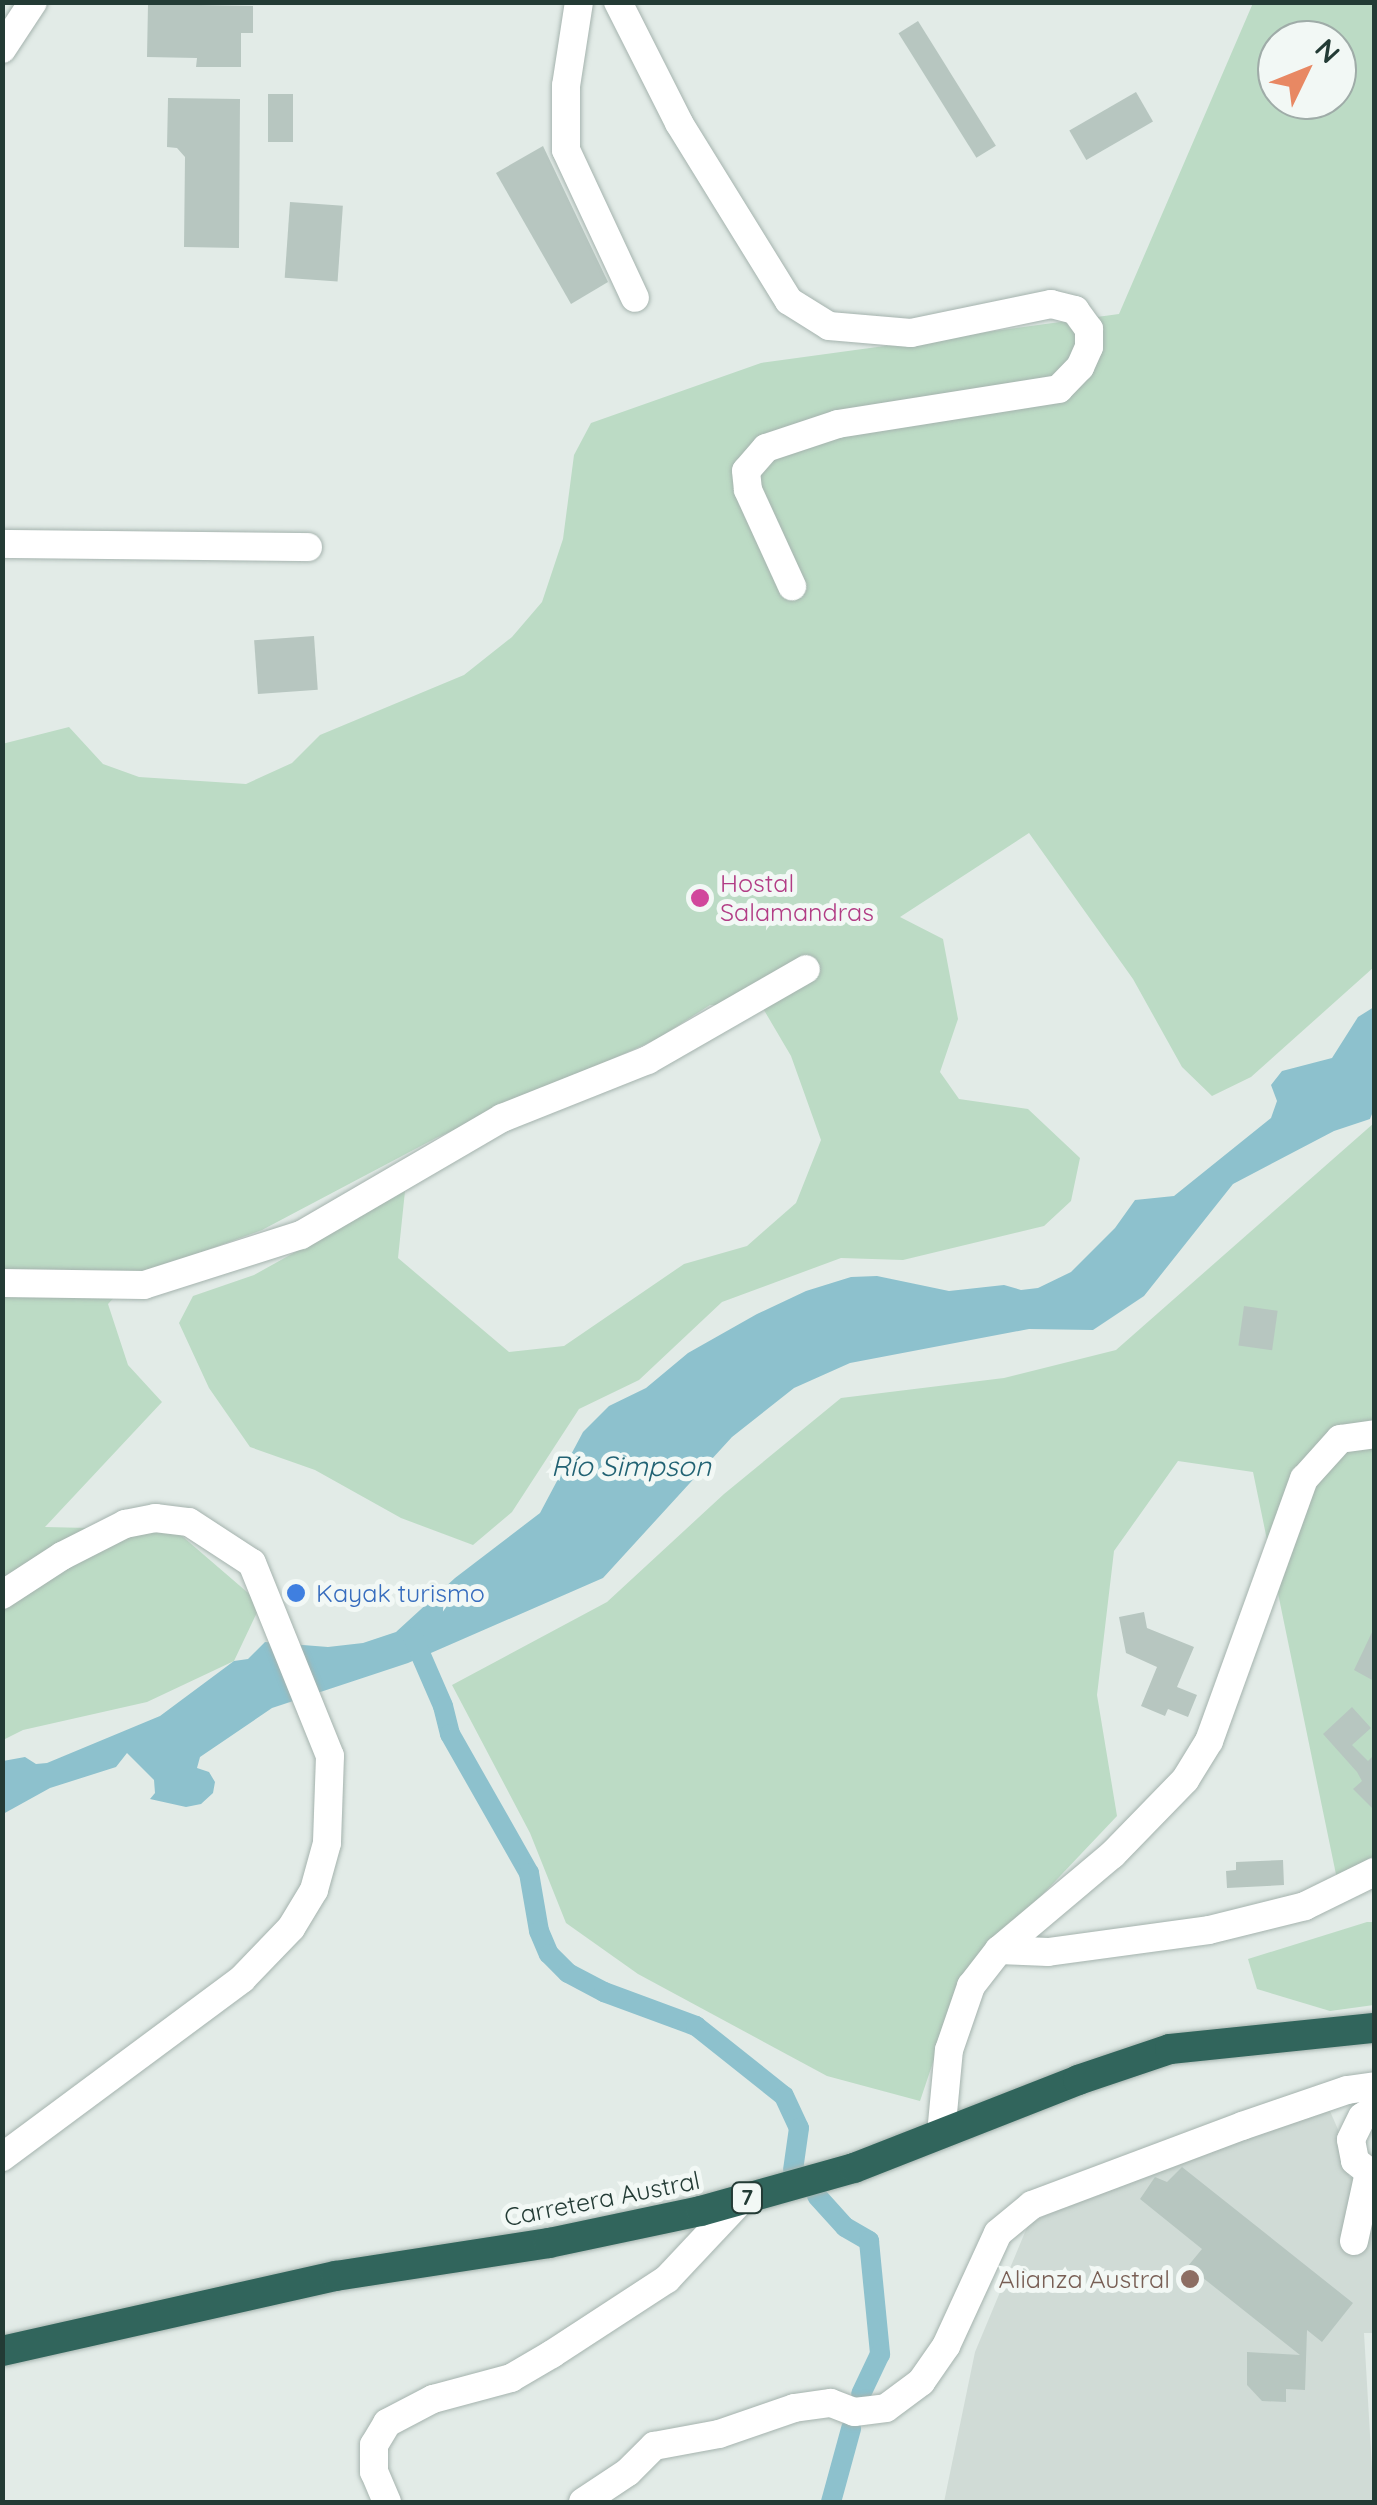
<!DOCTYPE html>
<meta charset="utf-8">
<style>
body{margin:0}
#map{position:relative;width:1377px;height:2505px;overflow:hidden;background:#e2ebe7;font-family:Quicksand,sans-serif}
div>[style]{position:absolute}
.built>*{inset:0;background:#d0dbd6}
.green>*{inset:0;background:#bcdbc5}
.water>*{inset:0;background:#8dc1cd}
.canal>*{height:20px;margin:-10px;padding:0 10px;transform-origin:10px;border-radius:10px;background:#8dc1cd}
.building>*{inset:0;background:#b7c6c0;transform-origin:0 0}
.roads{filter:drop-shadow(0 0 2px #a5b3ae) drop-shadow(0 0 2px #a5b3ae)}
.minor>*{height:28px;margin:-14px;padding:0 14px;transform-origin:14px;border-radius:14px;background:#fff}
.highway>*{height:30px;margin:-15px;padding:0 15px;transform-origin:15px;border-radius:15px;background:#31655c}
.dots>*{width:28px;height:28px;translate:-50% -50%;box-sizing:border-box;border:5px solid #f2f8f5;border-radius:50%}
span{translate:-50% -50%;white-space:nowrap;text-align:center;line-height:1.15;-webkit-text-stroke:10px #f2f8f5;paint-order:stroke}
.shield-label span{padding:2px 8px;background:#f2f8f5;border:2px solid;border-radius:8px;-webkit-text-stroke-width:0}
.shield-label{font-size:22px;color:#233b35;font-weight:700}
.hotel-label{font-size:25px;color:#b23c85}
.left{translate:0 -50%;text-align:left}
.shop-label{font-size:25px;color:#366cbe}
.street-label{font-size:25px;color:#233b35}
.education-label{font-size:25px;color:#785e54}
.right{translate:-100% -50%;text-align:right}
.water-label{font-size:28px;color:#216273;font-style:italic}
.frame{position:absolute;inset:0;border:5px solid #233b35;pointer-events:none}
.north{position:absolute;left:1257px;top:20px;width:100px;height:100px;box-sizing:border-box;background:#f2f8f5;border:2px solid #9faca8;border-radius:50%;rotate:47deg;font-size:28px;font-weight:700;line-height:40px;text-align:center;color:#233b35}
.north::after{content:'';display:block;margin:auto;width:35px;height:45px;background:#e88863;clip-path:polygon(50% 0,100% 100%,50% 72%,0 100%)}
</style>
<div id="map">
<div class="built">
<i style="clip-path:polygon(1326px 2102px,1347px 2150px,1349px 2176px,1374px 2193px,1374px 2333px,1364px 2333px,1374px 2502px,944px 2502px,975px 2352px,1028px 2225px,1065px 2204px)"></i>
</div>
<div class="green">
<i style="clip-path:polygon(evenodd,1253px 3px,1374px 3px,1374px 967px,1251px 1077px,1212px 1096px,1182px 1067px,1133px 979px,1029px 833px,900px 917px,943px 939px,958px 1019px,940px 1072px,959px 1099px,1028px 1109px,1080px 1158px,1071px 1201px,1044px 1226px,903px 1260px,841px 1258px,722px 1302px,639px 1380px,579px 1409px,512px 1512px,473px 1545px,401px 1518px,315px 1470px,250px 1447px,209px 1388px,179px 1323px,193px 1296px,254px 1275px,405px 1191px,398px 1258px,509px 1352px,564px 1346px,684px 1264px,747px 1246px,796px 1203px,821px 1140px,791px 1056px,761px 1005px,710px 1005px,657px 1039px,436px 1138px,262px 1230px,133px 1277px,108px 1304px,128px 1365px,162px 1402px,45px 1527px,175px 1530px,261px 1604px,234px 1661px,147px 1702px,23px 1730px,3px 1740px,2px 744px,69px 727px,103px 764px,139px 777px,246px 784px,292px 763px,320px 735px,464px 675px,512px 637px,542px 602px,563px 539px,574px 455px,591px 423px,761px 363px,1119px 314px,1253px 3px,1277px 40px,1337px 40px,1337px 100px,1277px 100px,1277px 40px)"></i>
<i style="clip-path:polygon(1374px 1123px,1374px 1868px,1339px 1889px,1253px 1472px,1178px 1461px,1114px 1551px,1097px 1695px,1117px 1816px,988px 1952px,953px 2003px,920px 2101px,827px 2076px,638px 1974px,566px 1923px,530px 1833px,452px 1685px,607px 1602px,724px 1494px,841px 1398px,1004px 1378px,1116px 1350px)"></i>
<i style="clip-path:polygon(1367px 1922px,1374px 1922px,1374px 2005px,1330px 2011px,1257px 1989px,1248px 1959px)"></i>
</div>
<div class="water">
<i style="clip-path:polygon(1374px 1007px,1374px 1109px,1370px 1119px,1334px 1131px,1233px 1184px,1144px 1296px,1093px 1330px,1029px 1329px,850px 1363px,794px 1388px,732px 1437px,603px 1578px,408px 1663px,272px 1708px,200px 1757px,197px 1768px,209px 1772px,215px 1782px,213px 1793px,201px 1804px,186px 1807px,150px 1799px,155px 1793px,154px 1780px,127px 1753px,116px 1767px,50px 1788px,3px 1814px,3px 1761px,25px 1757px,36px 1764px,47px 1763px,160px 1716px,234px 1661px,248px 1659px,265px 1642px,328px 1647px,363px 1643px,396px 1632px,455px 1578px,540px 1513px,583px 1432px,609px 1406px,646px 1388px,688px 1353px,757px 1314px,806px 1291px,851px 1277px,877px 1276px,949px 1291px,1004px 1285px,1021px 1290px,1038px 1288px,1071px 1272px,1115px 1228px,1135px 1200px,1174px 1196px,1271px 1118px,1277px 1101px,1271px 1085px,1282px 1071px,1332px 1058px,1358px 1017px)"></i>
</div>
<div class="canal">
<i style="left:413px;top:1637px;width:75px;rotate:66.5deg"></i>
<i style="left:443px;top:1706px;width:29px;rotate:76deg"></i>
<i style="left:450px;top:1734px;width:160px;rotate:60.4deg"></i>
<i style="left:529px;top:1873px;width:59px;rotate:80.2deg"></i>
<i style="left:539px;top:1931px;width:25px;rotate:67deg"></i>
<i style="left:549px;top:1954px;width:27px;rotate:45deg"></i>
<i style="left:568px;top:1973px;width:41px;rotate:27.8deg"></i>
<i style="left:604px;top:1992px;width:98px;rotate:20.3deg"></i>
<i style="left:696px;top:2026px;width:112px;rotate:38.5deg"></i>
<i style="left:784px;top:2096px;width:35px;rotate:65deg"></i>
<i style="left:799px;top:2128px;width:42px;rotate:98.1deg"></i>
<i style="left:817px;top:2196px;width:42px;rotate:47.9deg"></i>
<i style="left:845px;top:2227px;width:28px;rotate:30deg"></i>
<i style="left:869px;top:2241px;width:114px;rotate:84.4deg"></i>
<i style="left:880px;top:2354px;width:44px;rotate:115.4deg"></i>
<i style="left:831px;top:2502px;width:76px;rotate:-74.7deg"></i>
</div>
<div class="building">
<i style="clip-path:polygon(148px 4px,253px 6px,253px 33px,241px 33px,241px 67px,196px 67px,197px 58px,147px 57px)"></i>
<i style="left:918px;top:21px;width:147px;height:23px;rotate:58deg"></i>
<i style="left:1136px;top:92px;width:34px;height:77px;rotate:60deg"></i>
<i style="left:268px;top:94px;width:25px;height:48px"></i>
<i style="clip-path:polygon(168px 98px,240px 99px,239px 248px,184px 247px,185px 157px,177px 148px,167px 147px)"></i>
<i style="clip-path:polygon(543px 146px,608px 282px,571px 304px,496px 173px)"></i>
<i style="left:290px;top:202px;width:53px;height:76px;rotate:4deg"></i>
<i style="left:314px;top:636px;width:54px;height:60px;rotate:86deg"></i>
<i style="left:1244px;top:1306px;width:34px;height:40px;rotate:8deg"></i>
<i style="clip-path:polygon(1144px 1612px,1147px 1628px,1194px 1647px,1177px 1687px,1197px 1695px,1188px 1717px,1168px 1709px,1165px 1716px,1141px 1706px,1157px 1667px,1126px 1653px,1119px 1617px)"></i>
<i style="clip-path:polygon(1374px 1628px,1374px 1681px,1354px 1670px)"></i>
<i style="clip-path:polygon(1352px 1707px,1371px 1728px,1352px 1745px,1368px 1761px,1374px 1755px,1374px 1810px,1353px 1789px,1362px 1781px,1357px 1772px,1323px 1734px)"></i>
<i style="clip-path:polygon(1283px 1860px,1284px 1885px,1227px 1888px,1226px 1871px,1236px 1870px,1236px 1862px)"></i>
<i style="clip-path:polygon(1182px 2167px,1353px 2303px,1322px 2342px,1307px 2330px,1305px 2390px,1286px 2389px,1286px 2402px,1262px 2401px,1247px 2385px,1247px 2352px,1300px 2355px,1188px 2266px,1202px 2249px,1140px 2199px,1155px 2177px,1167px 2182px)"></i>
</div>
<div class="roads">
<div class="minor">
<i style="left:579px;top:2px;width:85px;rotate:98.8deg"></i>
<i style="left:566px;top:86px;width:64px;rotate:90deg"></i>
<i style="left:566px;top:150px;width:163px;rotate:65deg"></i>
<i style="left:618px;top:2px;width:136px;rotate:63.2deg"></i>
<i style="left:679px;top:123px;width:209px;rotate:58.3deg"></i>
<i style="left:789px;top:301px;width:47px;rotate:32deg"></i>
<i style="left:829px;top:326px;width:82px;rotate:4.9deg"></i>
<i style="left:911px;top:333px;width:143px;rotate:-11.7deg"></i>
<i style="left:1051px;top:304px;width:25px;rotate:14deg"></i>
<i style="left:1075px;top:310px;width:24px;rotate:54deg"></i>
<i style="left:1089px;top:329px;width:18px;rotate:90deg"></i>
<i style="left:1089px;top:347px;width:22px;rotate:114deg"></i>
<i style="left:1080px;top:367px;width:30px;rotate:134deg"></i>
<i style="left:1059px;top:389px;width:224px;rotate:171deg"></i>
<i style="left:838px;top:424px;width:76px;rotate:161.6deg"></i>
<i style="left:766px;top:448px;width:30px;rotate:131deg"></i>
<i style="left:746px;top:471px;width:19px;rotate:84deg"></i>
<i style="left:748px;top:490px;width:106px;rotate:65.4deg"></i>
<i style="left:2px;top:49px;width:56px;rotate:-56.6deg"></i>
<i style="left:2px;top:544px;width:306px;rotate:0.6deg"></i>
<i style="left:2px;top:1283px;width:142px;rotate:0.8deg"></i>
<i style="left:144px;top:1285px;width:165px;rotate:-17.7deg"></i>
<i style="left:301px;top:1235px;width:233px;rotate:-30.2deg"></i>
<i style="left:502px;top:1118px;width:157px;rotate:-21.7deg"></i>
<i style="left:648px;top:1060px;width:182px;rotate:-29.9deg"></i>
<i style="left:2px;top:1595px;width:72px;rotate:-33deg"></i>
<i style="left:62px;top:1556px;width:71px;rotate:-26.9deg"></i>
<i style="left:125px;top:1524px;width:31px;rotate:-11deg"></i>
<i style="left:155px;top:1518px;width:34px;rotate:7deg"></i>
<i style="left:189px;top:1522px;width:75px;rotate:33.1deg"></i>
<i style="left:252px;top:1563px;width:208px;rotate:68deg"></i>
<i style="left:330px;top:1756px;width:87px;rotate:92deg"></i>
<i style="left:327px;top:1843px;width:49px;rotate:105.5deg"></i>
<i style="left:314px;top:1890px;width:44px;rotate:121.2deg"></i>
<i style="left:291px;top:1928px;width:71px;rotate:133.9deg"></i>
<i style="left:242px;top:1979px;width:299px;rotate:143.4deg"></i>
<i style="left:999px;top:1950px;width:49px;rotate:2.3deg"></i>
<i style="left:1048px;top:1952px;width:162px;rotate:-7.8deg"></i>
<i style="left:1209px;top:1930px;width:99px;rotate:-14deg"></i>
<i style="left:1305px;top:1906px;width:77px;rotate:-26.2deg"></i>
<i style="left:1374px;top:2109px;width:14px;rotate:146deg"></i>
<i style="left:1362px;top:2117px;width:25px;rotate:116deg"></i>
<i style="left:1351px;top:2140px;width:21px;rotate:79deg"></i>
<i style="left:1355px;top:2161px;width:24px;rotate:38deg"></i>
<i style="left:941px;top:2134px;width:84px;rotate:-84.6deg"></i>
<i style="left:949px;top:2050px;width:68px;rotate:-71deg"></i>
<i style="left:971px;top:1986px;width:46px;rotate:-52.1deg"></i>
<i style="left:999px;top:1950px;width:148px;rotate:-40.1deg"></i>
<i style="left:1112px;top:1855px;width:105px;rotate:-45.8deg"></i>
<i style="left:1185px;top:1780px;width:46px;rotate:-58.4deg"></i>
<i style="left:1209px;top:1741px;width:279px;rotate:-70.1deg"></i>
<i style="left:1304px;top:1479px;width:54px;rotate:-48deg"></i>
<i style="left:1340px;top:1439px;width:34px;rotate:-8deg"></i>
<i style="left:1354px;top:2241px;width:71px;rotate:-77.7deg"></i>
<i style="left:387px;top:2502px;width:33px;rotate:-113deg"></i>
<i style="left:374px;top:2472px;width:27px;rotate:-90deg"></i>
<i style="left:374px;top:2445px;width:26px;rotate:-59deg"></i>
<i style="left:387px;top:2423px;width:52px;rotate:-27.6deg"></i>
<i style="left:433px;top:2399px;width:81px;rotate:-15.1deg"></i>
<i style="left:511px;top:2378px;width:48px;rotate:-30.3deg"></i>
<i style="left:552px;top:2354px;width:137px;rotate:-33.1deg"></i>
<i style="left:667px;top:2279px;width:110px;rotate:-46.8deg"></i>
<i style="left:583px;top:2502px;width:54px;rotate:-33.7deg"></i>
<i style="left:628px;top:2472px;width:37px;rotate:-45deg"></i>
<i style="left:654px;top:2446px;width:66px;rotate:-10.5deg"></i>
<i style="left:719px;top:2434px;width:79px;rotate:-19.1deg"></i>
<i style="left:794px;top:2408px;width:37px;rotate:-8deg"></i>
<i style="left:831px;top:2403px;width:25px;rotate:21deg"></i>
<i style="left:854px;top:2412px;width:32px;rotate:-7deg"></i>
<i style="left:886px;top:2408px;width:44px;rotate:-36.6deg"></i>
<i style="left:921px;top:2382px;width:44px;rotate:-55.2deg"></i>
<i style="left:946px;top:2346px;width:124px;rotate:-65.3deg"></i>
<i style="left:998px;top:2233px;width:44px;rotate:-39.5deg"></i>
<i style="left:1032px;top:2205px;width:224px;rotate:-20.6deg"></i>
<i style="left:1242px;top:2126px;width:111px;rotate:-18.9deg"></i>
<i style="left:1347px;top:2090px;width:27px;rotate:-8deg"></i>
</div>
<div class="highway">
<i style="left:2px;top:2351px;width:342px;rotate:-12.7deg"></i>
<i style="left:336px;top:2276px;width:216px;rotate:-8.8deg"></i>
<i style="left:549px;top:2243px;width:155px;rotate:-11.9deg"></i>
<i style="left:701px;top:2211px;width:159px;rotate:-15.7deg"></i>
<i style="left:854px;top:2168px;width:241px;rotate:-21.4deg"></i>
<i style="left:1078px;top:2080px;width:97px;rotate:-18.6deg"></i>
<i style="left:1170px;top:2049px;width:205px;rotate:-5.9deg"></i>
</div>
</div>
<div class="dots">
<i style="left:700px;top:898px;background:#d1479c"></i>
<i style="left:296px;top:1593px;background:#3f7fe0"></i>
<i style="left:1190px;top:2279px;background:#8d6e63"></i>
</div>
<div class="shield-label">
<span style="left:747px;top:2198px">7</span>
</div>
<div class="hotel-label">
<span class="left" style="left:720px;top:898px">Hostal<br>Salamandras</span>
</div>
<div class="shop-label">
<span class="left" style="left:316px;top:1593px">Kayak turismo</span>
</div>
<div class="street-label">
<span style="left:602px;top:2199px;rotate:-11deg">Carretera Austral</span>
</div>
<div class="education-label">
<span class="right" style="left:1170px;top:2279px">Alianza Austral</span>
</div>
<div class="water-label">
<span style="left:631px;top:1466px">Río Simpson</span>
</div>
<div class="frame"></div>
<div class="north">N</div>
</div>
